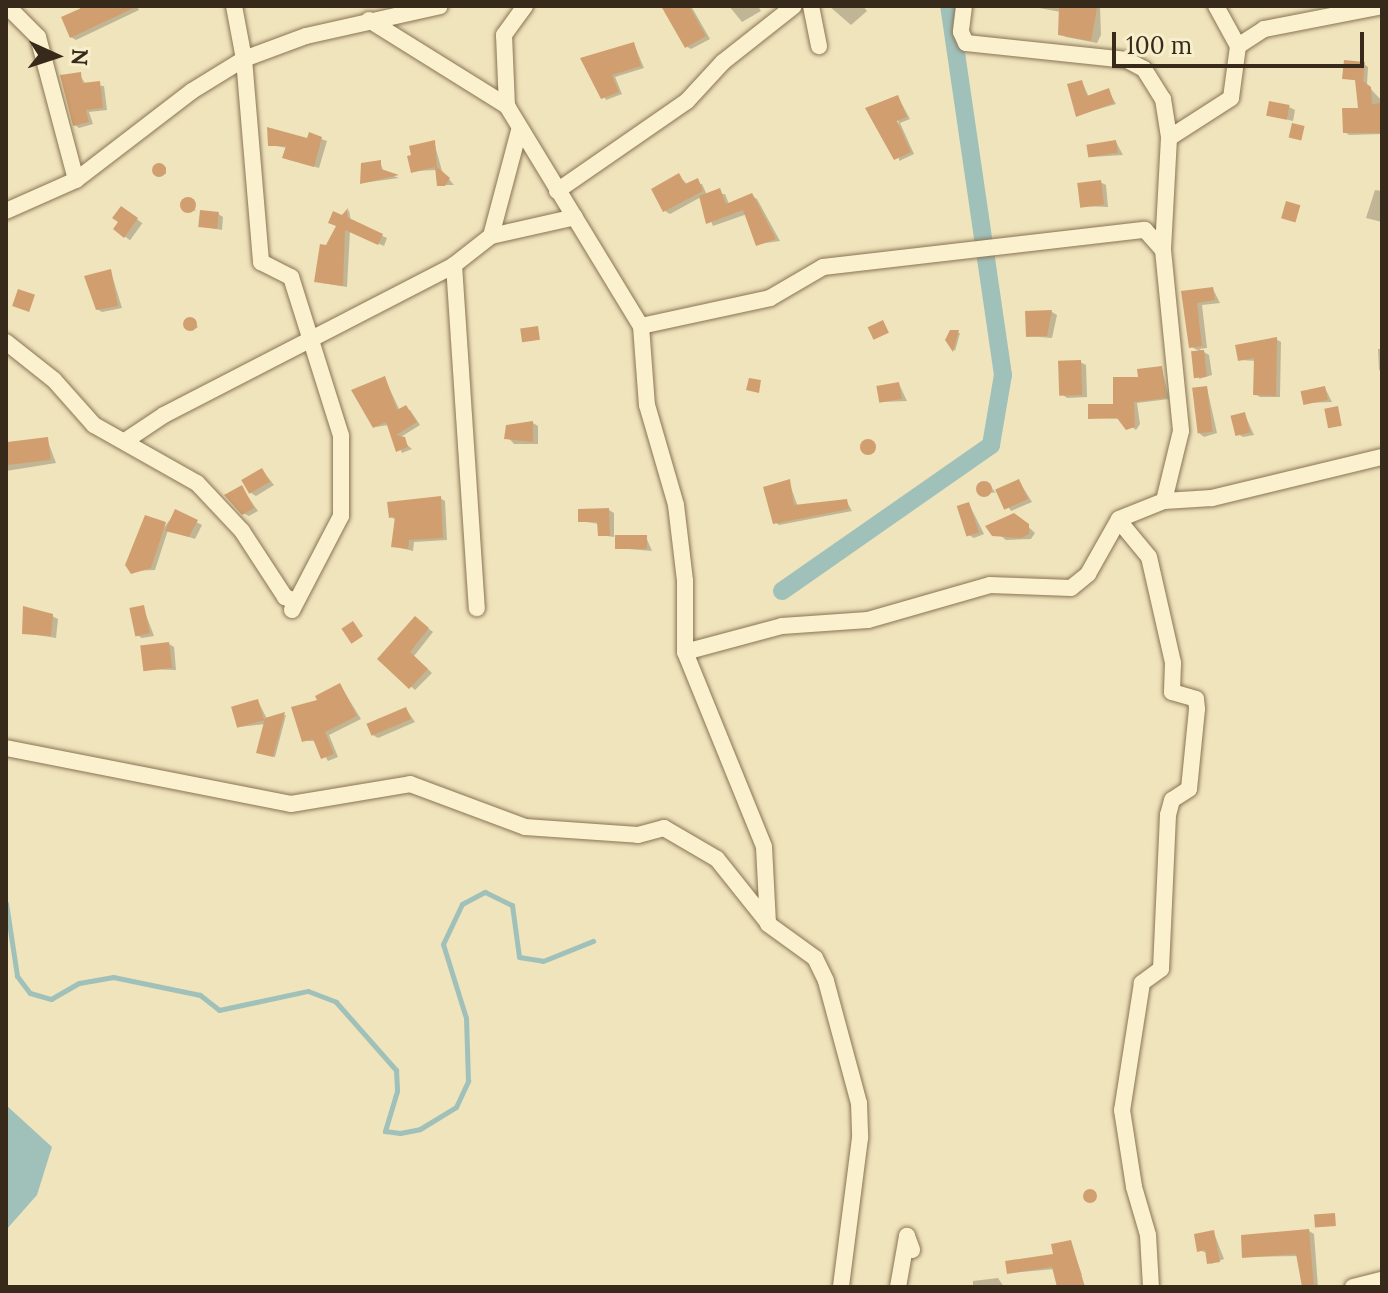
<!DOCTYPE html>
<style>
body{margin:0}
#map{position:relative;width:1388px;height:1293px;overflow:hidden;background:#f0e4bc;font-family:Lora,serif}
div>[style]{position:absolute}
.water>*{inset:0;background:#a0c1ba}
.shadow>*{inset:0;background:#0003;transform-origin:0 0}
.stream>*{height:5px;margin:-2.5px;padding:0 2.5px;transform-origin:2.5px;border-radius:2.5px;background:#a0c1ba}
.canal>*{height:18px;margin:-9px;padding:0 9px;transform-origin:9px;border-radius:9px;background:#a0c1ba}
.building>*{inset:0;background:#d19f6f;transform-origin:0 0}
.round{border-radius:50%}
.roads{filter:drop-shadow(0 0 2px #897454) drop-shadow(0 0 2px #897454)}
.minor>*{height:16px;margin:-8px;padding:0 8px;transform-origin:8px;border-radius:8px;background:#fbf1cf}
span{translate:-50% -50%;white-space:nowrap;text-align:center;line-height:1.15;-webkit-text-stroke:8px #f7eecc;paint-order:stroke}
.frame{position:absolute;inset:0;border:8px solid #372a1a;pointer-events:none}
.north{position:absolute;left:16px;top:16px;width:80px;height:80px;-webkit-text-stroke:6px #f7eecc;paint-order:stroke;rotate:93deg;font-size:22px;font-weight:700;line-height:32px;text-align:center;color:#372a1a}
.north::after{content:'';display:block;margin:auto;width:28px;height:36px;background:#372a1a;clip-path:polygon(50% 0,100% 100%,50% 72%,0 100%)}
.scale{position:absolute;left:1112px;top:32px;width:252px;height:36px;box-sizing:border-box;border:4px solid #372a1a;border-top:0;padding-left:10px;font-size:24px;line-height:28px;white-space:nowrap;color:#372a1a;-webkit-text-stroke:6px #f7eecc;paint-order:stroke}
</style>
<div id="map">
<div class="water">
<i style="clip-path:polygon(6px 1105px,52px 1147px,37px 1195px,6px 1230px)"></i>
</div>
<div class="shadow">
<i style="clip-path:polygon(78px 6px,137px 6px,139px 10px,76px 40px,71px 37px,81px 10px)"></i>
<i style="clip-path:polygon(665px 6px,691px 6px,710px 39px,691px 49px,686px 46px)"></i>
<i style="clip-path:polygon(729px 6px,758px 6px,761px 11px,742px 22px)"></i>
<i style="clip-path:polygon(829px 6px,863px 6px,867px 11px,851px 25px)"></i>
<i style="clip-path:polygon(1028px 6px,1100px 6px,1101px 35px,1097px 43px,1066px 37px,1060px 34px,1061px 12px)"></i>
<i style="clip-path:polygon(634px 44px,644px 68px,615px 77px,622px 94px,606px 100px,583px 59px)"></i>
<i style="clip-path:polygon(1364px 64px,1368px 67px,1367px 85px,1382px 101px,1382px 134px,1349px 135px,1345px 132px,1361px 110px,1358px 81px,1344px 78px)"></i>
<i style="clip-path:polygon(80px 75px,86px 85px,104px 86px,107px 110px,89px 112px,93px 124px,79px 128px,75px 125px)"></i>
<i style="clip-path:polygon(1082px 82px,1089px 97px,1108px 90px,1116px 104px,1078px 115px)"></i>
<i style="clip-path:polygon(898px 97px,910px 119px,900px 123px,914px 154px,899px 161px)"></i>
<i style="clip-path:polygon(1289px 107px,1295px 110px,1293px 121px,1269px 115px)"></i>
<i style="clip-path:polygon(310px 135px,327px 141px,319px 168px,290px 160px,287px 148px,270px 145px,309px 141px)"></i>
<i style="clip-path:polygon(434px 142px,442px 171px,454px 185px,439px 185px,437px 170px,413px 171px)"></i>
<i style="clip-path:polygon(1116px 142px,1123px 155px,1090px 157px)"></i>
<i style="clip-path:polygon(380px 162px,384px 172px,399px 178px,362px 183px)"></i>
<i style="left:156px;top:167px;width:10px;height:7px"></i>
<i style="clip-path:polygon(679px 176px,688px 185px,702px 184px,707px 195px,725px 194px,729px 204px,752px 196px,757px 199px,780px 241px,758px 244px,747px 214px,713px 226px,701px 197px,670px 214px,665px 211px)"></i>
<i style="clip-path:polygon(1100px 182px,1106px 185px,1108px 207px,1082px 206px)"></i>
<i style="clip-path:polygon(1375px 190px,1382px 191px,1382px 222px,1366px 218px)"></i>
<i style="clip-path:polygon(189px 200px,190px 200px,196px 211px,183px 207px)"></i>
<i style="clip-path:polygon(349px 210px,351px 222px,387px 238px,384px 246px,350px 231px,347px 287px,322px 283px,316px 281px,327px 247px)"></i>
<i style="left:127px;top:212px;width:19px;height:21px;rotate:36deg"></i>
<i style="clip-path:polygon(218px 214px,223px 217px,222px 230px,200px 226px)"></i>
<i style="clip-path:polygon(111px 272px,122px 308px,102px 312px,97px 309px)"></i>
<i style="clip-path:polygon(1213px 289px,1220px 303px,1202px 305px,1207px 348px,1199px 349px,1209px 355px,1212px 375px,1199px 379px,1201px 352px,1190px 346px,1183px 293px)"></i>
<i style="clip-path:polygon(1052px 312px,1057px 315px,1052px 338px,1027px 336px,1027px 313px)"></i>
<i style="clip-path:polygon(192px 319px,198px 327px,192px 331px,185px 324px)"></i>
<i style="clip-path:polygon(951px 332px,960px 333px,955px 351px,947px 340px)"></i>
<i style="clip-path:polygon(1276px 339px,1281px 342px,1280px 397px,1260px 397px,1255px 394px,1256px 361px,1240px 360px)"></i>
<i style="clip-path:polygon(1378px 349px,1382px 349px,1382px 372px,1379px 370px)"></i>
<i style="clip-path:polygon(1080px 362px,1086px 365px,1087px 397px,1067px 398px,1062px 394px)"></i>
<i style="clip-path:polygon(1162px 368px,1169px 399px,1137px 403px,1140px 424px,1136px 430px,1122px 419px,1090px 418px,1115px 406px,1141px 379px)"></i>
<i style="clip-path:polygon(385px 379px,400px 411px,410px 410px,420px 425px,399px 438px,412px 449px,402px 453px,389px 425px,375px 427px)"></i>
<i style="clip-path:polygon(899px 384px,907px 401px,881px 402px)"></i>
<i style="clip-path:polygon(1207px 388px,1217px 433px,1204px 437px,1200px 434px)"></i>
<i style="clip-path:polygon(1325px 388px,1332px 402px,1304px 403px)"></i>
<i style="clip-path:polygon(1245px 415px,1254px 435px,1243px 437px,1238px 434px)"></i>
<i style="clip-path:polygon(533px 423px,538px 426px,538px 444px,514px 444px,505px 434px)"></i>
<i style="clip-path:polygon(47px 439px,56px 463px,6px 471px,6px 448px)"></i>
<i style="clip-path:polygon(866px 442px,876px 446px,874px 453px,862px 450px)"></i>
<i style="clip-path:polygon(262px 470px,274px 485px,256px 496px,251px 493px)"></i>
<i style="clip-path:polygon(1019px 481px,1032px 502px,1011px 511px,999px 492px,980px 494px,979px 486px,989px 484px,995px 492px)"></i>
<i style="clip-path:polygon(789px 482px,798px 507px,847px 502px,852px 511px,779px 525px,775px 522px)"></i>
<i style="clip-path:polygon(242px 488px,258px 511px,249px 516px,243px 513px)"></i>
<i style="clip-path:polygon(440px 498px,445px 501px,447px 540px,414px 542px,413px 551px,393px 546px,396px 520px,391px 517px)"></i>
<i style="clip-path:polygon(969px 504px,984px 534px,974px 538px,969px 535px)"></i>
<i style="clip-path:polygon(609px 510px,614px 513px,614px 537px,600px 535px,599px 524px,580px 521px)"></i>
<i style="clip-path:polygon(176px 512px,202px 525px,195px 539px,168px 530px,155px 570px,130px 571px)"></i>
<i style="clip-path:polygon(1019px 518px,1035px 533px,1031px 539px,1006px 540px,989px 526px)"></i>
<i style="clip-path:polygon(646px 537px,652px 551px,617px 548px)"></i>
<i style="clip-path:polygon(143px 607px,154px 636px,142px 638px,137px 635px)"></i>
<i style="clip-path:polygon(52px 616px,58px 619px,56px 638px,24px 633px)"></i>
<i style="clip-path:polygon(420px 622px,433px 632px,414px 656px,432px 673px,415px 690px,380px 659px)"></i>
<i style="clip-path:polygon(169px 644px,174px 647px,176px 670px,144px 669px)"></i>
<i style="clip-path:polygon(340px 685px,361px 719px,329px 735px,338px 757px,328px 761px,316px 741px,304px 741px,320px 701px)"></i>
<i style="clip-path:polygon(258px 701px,267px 719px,286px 715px,275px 757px,260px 753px,266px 724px,239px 727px)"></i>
<i style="clip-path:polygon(406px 709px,415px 722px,378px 738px,373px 735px)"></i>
<i style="left:1088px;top:1192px;width:8px;height:7px;rotate:7deg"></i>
<i style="clip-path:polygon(1309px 1231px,1314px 1234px,1318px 1287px,1304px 1287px,1299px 1256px,1244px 1257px)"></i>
<i style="clip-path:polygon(1214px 1233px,1224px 1259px,1211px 1264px,1207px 1253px,1199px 1250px)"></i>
<i style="clip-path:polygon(1070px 1242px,1082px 1275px,1063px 1278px,1084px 1287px,1059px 1287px,1055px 1269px,1009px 1273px,1056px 1255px)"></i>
<i style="clip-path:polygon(998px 1278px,1004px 1287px,973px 1287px,973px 1281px)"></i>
</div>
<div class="stream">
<i style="left:6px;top:903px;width:74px;rotate:81.4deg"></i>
<i style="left:17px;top:976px;width:21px;rotate:53deg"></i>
<i style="left:30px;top:993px;width:22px;rotate:16deg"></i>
<i style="left:51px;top:999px;width:32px;rotate:-30deg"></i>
<i style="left:79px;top:983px;width:35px;rotate:-10deg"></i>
<i style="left:113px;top:977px;width:89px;rotate:11.7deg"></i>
<i style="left:200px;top:995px;width:24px;rotate:38deg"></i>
<i style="left:219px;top:1010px;width:91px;rotate:-12.1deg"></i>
<i style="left:308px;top:991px;width:30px;rotate:21deg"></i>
<i style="left:336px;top:1002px;width:91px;rotate:48.6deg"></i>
<i style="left:396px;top:1070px;width:21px;rotate:87deg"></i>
<i style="left:397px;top:1091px;width:42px;rotate:106.7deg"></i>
<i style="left:385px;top:1131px;width:15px;rotate:8deg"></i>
<i style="left:400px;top:1133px;width:20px;rotate:-11deg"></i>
<i style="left:420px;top:1129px;width:42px;rotate:-31.4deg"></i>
<i style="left:456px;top:1107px;width:29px;rotate:-65deg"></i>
<i style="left:468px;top:1081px;width:63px;rotate:-91.8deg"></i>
<i style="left:466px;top:1018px;width:77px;rotate:-107.3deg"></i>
<i style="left:443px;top:944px;width:44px;rotate:-64.6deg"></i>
<i style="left:462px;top:904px;width:26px;rotate:-28deg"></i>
<i style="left:485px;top:892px;width:30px;rotate:26deg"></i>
<i style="left:512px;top:905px;width:52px;rotate:82.3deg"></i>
<i style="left:519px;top:957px;width:24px;rotate:9deg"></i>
<i style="left:543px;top:961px;width:54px;rotate:-21.8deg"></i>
</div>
<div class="canal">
<i style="left:782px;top:591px;width:255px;rotate:-34.9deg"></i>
<i style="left:991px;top:445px;width:71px;rotate:-80.3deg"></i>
<i style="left:1003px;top:375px;width:373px;rotate:-98.3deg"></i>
</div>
<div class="building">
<i style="clip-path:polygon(86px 6px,138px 6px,70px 38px,61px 17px)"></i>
<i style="clip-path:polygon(661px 6px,689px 6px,706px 36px,685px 48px)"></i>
<i style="clip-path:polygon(1059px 6px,1097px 8px,1091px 41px,1058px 35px)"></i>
<i style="clip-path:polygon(634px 42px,641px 66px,612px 75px,619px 92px,601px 99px,580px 58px)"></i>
<i style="clip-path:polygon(1344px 60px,1365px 62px,1363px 81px,1371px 87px,1372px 104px,1382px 103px,1382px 133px,1343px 133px,1342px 108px,1358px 108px,1355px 80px,1342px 79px)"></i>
<i style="clip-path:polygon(81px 72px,82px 83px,100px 81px,103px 108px,86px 110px,89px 122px,73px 126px,60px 75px)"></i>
<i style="clip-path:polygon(1082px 80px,1087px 96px,1109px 88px,1114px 103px,1076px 117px,1067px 84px)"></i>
<i style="clip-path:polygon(898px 95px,907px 117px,897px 121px,911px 152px,894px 160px,865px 108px)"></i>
<i style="left:1269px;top:101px;width:21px;height:15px;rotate:11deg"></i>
<i style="left:1292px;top:123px;width:13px;height:15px;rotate:13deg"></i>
<i style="clip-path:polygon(267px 127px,307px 138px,309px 132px,322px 137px,314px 167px,282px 158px,286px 146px,268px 146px)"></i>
<i style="clip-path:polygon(435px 140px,437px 167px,450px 178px,445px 186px,437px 186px,435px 167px,411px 173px,407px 156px,411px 155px,409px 146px)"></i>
<i style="left:1116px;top:140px;width:13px;height:30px;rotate:81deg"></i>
<i style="clip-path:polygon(381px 160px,381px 169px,399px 175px,360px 184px,361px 163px)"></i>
<i class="round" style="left:152px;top:163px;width:14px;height:14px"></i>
<i style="clip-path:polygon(679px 173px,685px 184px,698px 178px,703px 191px,663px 212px,651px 189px)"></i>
<i style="left:1101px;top:180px;width:25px;height:24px;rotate:83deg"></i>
<i style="clip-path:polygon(720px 188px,726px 204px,752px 193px,776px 239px,756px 246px,743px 210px,706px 224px,699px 196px)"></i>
<i class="round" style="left:180px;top:197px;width:16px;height:16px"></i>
<i style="left:1286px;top:201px;width:15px;height:18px;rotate:16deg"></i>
<i style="clip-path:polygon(121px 206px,138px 218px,124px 238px,113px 229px,118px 222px,112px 218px)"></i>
<i style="clip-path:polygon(348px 208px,347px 217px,383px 234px,378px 245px,345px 230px,343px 286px,314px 282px,320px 244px,326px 245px,336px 226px,328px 223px,333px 211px,342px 215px)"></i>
<i style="left:200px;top:210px;width:19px;height:17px;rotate:6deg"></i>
<i style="clip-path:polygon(111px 269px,118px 306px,96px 310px,84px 276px)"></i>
<i style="clip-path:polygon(1213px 287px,1215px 300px,1197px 303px,1202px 346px,1189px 348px,1181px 291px)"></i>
<i style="left:18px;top:289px;width:18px;height:18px;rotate:19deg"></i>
<i style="clip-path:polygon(1052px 310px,1047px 336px,1026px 337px,1025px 311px)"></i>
<i class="round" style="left:183px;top:317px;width:14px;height:14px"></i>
<i style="left:883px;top:320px;width:14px;height:17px;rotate:65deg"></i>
<i style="left:538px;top:326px;width:14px;height:18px;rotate:82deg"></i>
<i style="clip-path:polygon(950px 330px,959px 330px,953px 352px,945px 340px)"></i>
<i style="clip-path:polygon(1277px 337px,1276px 396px,1253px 395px,1254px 358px,1238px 361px,1235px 345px)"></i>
<i style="left:1204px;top:350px;width:27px;height:13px;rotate:84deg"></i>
<i style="left:1081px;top:360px;width:35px;height:23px;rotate:88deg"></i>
<i style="clip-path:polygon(1162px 366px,1166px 398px,1134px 402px,1135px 427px,1126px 430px,1117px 418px,1088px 419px,1088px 404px,1113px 404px,1113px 377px,1138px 377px,1137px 369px)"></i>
<i style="clip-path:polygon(385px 376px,397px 410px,406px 405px,417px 422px,396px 435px,405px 437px,408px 447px,396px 452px,386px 422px,373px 428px,351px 390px)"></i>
<i style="clip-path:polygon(749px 378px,761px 380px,759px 393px,746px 390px)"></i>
<i style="left:899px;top:382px;width:17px;height:23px;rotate:80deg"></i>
<i style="left:1207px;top:386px;width:46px;height:15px;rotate:83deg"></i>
<i style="left:1325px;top:386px;width:14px;height:25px;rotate:78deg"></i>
<i style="left:1338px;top:406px;width:20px;height:14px;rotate:79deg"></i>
<i style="left:1245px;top:412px;width:21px;height:15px;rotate:76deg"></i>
<i style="clip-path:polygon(533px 421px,533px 442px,504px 439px,506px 425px)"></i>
<i style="left:48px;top:437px;width:23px;height:43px;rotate:83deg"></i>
<i class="round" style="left:860px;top:439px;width:16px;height:16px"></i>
<i style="left:262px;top:468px;width:16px;height:24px;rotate:60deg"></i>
<i style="clip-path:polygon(790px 479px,794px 505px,847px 499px,849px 509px,773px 524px,763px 487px)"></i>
<i style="left:1019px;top:479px;width:22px;height:26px;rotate:66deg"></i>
<i class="round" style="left:976px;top:481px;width:16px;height:16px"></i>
<i style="clip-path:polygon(242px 485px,254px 508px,242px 515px,224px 495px)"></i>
<i style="clip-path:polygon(441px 496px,443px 538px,409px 540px,408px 549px,391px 547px,395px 517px,389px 518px,387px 502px)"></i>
<i style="left:969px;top:502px;width:32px;height:13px;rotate:72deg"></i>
<i style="clip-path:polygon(609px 508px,610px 536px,598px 536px,597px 522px,578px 522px,578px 509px)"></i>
<i style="clip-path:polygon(175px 509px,198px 520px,189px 537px,165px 531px)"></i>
<i style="clip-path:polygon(1014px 513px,1029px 524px,1029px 534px,1021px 538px,992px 536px,985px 526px)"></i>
<i style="clip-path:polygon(145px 515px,166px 522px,151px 568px,131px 574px,125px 565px)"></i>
<i style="left:647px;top:535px;width:14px;height:32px;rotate:90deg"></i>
<i style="left:144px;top:605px;width:29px;height:15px;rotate:78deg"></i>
<i style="clip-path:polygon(23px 606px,53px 614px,51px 636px,22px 634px)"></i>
<i style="clip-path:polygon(415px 616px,429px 628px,410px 652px,428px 669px,409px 689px,377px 659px)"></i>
<i style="left:353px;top:621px;width:18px;height:14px;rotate:56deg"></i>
<i style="left:169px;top:642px;width:26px;height:29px;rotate:83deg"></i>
<i style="clip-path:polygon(340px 683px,357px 716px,325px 732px,334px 754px,321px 759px,313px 739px,302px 742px,291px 707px,317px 700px,315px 696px)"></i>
<i style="left:258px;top:699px;width:22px;height:28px;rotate:74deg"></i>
<i style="left:406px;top:707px;width:13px;height:43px;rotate:67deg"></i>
<i style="clip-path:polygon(285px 712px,273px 757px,256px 753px,265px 718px)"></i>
<i class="round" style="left:1083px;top:1189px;width:14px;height:14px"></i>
<i style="left:1335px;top:1213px;width:13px;height:21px;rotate:86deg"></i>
<i style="clip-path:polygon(1309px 1229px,1314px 1287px,1302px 1287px,1296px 1254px,1242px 1258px,1241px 1235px)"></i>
<i style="clip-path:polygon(1214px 1230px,1220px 1262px,1207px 1264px,1205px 1250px,1197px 1252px,1194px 1234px)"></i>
<i style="clip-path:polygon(1071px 1240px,1085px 1287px,1057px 1287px,1052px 1267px,1007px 1274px,1005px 1261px,1053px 1254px,1051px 1244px)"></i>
</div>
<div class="roads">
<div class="minor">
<i style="left:7px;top:6px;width:44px;rotate:45deg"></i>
<i style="left:38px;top:37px;width:148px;rotate:75.1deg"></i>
<i style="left:234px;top:6px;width:54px;rotate:79.3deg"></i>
<i style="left:244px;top:59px;width:204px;rotate:85.2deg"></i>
<i style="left:261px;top:262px;width:34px;rotate:27deg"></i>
<i style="left:291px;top:277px;width:167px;rotate:72.5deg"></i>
<i style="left:341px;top:436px;width:80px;rotate:90deg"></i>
<i style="left:341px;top:516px;width:106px;rotate:117.5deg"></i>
<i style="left:525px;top:6px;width:36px;rotate:126deg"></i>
<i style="left:504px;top:35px;width:71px;rotate:87.6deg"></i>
<i style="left:507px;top:106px;width:258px;rotate:58.7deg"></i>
<i style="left:641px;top:326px;width:79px;rotate:85.7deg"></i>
<i style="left:647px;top:405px;width:104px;rotate:73.8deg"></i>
<i style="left:676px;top:505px;width:77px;rotate:83.2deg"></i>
<i style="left:685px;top:581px;width:71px;rotate:90deg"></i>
<i style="left:685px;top:652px;width:210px;rotate:67.9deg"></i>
<i style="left:764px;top:847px;width:77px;rotate:87deg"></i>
<i style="left:768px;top:924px;width:58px;rotate:35.9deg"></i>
<i style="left:815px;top:958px;width:25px;rotate:64deg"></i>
<i style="left:826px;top:981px;width:126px;rotate:74.9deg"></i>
<i style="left:859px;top:1103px;width:35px;rotate:88deg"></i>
<i style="left:860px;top:1138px;width:150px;rotate:97.3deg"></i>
<i style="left:811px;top:6px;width:41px;rotate:78.7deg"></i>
<i style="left:964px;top:6px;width:26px;rotate:97deg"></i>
<i style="left:961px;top:32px;width:12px;rotate:66deg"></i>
<i style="left:966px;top:43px;width:162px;rotate:6deg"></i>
<i style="left:1127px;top:60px;width:19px;rotate:28deg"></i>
<i style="left:1144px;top:69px;width:36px;rotate:58deg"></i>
<i style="left:1163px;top:99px;width:39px;rotate:81deg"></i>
<i style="left:1169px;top:138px;width:112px;rotate:93.1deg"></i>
<i style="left:1163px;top:250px;width:182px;rotate:84.3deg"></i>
<i style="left:1181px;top:431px;width:72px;rotate:103.7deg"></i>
<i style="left:1216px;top:6px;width:46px;rotate:61.2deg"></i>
<i style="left:369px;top:20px;width:163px;rotate:31.9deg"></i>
<i style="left:1169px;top:138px;width:74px;rotate:-32.8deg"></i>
<i style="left:1231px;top:98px;width:52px;rotate:-82.3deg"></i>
<i style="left:1238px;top:46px;width:31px;rotate:-33deg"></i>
<i style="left:1264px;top:29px;width:120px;rotate:-11deg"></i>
<i style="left:557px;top:191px;width:158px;rotate:-34.7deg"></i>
<i style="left:687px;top:101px;width:53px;rotate:-47.3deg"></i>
<i style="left:723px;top:62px;width:90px;rotate:-38.3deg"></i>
<i style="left:6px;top:211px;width:77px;rotate:-23.9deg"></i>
<i style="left:76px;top:180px;width:146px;rotate:-37.5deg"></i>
<i style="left:192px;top:91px;width:61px;rotate:-31.6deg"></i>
<i style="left:244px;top:59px;width:66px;rotate:-20.4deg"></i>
<i style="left:306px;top:36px;width:137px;rotate:-12.6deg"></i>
<i style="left:491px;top:236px;width:86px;rotate:-12.7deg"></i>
<i style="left:454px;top:265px;width:344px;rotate:86.2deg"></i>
<i style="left:641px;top:326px;width:132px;rotate:-12.2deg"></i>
<i style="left:770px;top:298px;width:61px;rotate:-30.3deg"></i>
<i style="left:823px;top:267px;width:324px;rotate:-6.6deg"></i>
<i style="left:1145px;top:230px;width:27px;rotate:48deg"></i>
<i style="left:6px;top:342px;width:61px;rotate:38.4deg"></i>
<i style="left:54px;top:380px;width:60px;rotate:48.4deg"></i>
<i style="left:94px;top:425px;width:118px;rotate:29.4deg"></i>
<i style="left:197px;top:483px;width:66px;rotate:46.8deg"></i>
<i style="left:242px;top:531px;width:79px;rotate:56.9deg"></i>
<i style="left:285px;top:597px;width:11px;rotate:22deg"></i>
<i style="left:295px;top:601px;width:9px;rotate:108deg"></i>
<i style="left:125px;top:441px;width:47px;rotate:-33.7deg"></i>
<i style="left:164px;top:415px;width:326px;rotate:-27.3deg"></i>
<i style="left:454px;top:265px;width:47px;rotate:-38.1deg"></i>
<i style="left:491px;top:236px;width:109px;rotate:-75.1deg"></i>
<i style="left:1120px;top:522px;width:45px;rotate:50.4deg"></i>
<i style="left:1149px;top:557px;width:109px;rotate:77.2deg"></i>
<i style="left:1173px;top:663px;width:29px;rotate:92deg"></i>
<i style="left:1172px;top:692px;width:25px;rotate:16deg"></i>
<i style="left:1196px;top:699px;width:10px;rotate:84deg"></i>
<i style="left:1197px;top:709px;width:80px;rotate:95.7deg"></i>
<i style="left:1189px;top:789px;width:20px;rotate:147deg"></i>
<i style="left:1172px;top:800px;width:16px;rotate:105deg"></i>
<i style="left:1168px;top:815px;width:154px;rotate:92.6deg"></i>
<i style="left:1161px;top:969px;width:24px;rotate:144deg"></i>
<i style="left:1142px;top:983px;width:129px;rotate:98.9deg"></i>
<i style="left:1122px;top:1110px;width:78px;rotate:81.1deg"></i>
<i style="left:1134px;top:1187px;width:50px;rotate:73.7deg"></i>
<i style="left:1148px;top:1235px;width:52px;rotate:86.7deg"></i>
<i style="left:685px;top:652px;width:100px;rotate:-15deg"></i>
<i style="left:782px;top:626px;width:86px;rotate:-4deg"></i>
<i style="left:868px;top:620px;width:127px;rotate:-16deg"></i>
<i style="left:990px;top:585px;width:81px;rotate:2.1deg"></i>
<i style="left:1071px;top:588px;width:22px;rotate:-39deg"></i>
<i style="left:1088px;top:574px;width:63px;rotate:-60.6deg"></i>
<i style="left:1119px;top:519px;width:48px;rotate:-21.8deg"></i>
<i style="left:1164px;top:501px;width:48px;rotate:-3.6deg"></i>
<i style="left:1212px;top:498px;width:175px;rotate:-13.6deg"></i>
<i style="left:6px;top:748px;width:290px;rotate:11.1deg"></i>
<i style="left:291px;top:804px;width:121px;rotate:-9.5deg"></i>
<i style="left:410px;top:784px;width:123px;rotate:20.5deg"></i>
<i style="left:525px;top:827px;width:113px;rotate:4deg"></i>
<i style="left:638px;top:835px;width:27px;rotate:-15deg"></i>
<i style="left:664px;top:828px;width:61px;rotate:30.3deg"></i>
<i style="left:717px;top:859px;width:82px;rotate:51.4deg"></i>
<i style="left:898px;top:1287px;width:52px;rotate:-80deg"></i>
<i style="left:907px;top:1236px;width:15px;rotate:70deg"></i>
<i style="left:1353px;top:1287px;width:30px;rotate:-14deg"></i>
</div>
</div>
<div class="frame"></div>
<div class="north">N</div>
<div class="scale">100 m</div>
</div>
